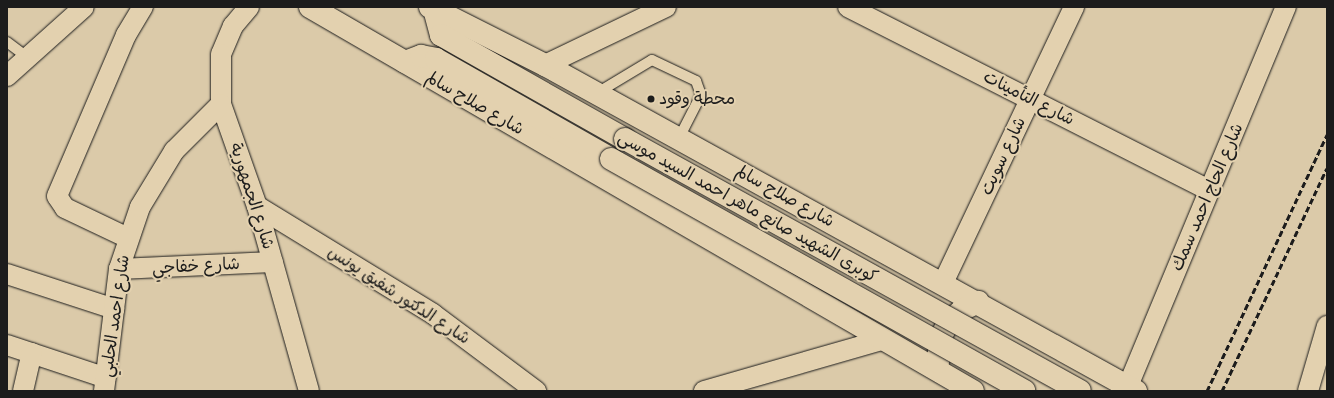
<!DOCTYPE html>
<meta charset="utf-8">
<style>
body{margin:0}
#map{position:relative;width:1334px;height:398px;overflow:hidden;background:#dbcaa9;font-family:Caveat,"Playpen Sans Arabic",sans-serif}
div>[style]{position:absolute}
.roads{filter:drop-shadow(0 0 1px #1c1c1c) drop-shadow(0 0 1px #1c1c1c)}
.service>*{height:10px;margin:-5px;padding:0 5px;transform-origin:5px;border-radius:5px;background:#e3d1af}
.minor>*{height:20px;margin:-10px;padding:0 10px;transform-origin:10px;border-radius:10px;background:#e3d1af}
.primary>*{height:22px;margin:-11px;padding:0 11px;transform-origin:11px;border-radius:11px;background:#e3d1af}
.rail>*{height:3px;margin-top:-1.5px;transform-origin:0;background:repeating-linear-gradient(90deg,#1c1c1c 0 6px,transparent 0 9px)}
.bridges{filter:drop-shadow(0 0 1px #1c1c1c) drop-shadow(0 0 1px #1c1c1c)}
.primary-bridge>*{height:22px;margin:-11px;padding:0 11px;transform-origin:11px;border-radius:11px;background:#e3d1af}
.dots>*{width:11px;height:11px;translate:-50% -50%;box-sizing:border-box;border:2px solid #e3d1af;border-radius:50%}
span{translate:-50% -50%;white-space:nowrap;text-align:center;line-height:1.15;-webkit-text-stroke:4px #e3d1af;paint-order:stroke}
.street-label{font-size:17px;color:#1c1c1c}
.poi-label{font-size:17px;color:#1c1c1c}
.left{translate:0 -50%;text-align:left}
.frame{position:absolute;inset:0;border:8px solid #1c1c1c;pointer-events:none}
</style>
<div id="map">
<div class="roads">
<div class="service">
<i style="left:7px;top:42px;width:25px;rotate:37deg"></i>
<i style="left:597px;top:93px;width:64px;rotate:-31deg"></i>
<i style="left:652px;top:60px;width:49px;rotate:25.5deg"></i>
<i style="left:696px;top:81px;width:15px;rotate:70deg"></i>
<i style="left:701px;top:95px;width:48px;rotate:117.1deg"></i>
</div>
<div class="minor">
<i style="left:249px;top:7px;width:25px;rotate:130deg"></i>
<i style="left:233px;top:26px;width:30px;rotate:113deg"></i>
<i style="left:221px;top:54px;width:50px;rotate:90deg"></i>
<i style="left:221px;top:104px;width:108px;rotate:70.6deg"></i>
<i style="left:257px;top:206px;width:192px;rotate:74.3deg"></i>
<i style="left:848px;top:7px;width:405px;rotate:26.9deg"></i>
<i style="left:545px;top:65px;width:134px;rotate:-25.6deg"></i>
<i style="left:7px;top:76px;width:103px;rotate:-41.9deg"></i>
<i style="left:257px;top:206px;width:206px;rotate:31.5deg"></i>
<i style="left:433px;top:314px;width:129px;rotate:36.8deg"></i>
<i style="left:128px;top:238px;width:70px;rotate:-154.5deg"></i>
<i style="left:65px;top:208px;width:14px;rotate:-124deg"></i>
<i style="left:57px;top:196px;width:175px;rotate:-66.8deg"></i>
<i style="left:126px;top:35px;width:33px;rotate:-59deg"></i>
<i style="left:119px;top:269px;width:154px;rotate:-2.6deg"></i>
<i style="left:7px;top:274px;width:113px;rotate:18.1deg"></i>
<i style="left:943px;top:283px;width:306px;rotate:-64.6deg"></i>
<i style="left:7px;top:345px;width:104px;rotate:18.4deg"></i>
<i style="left:1128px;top:386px;width:411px;rotate:-67.4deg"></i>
<i style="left:23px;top:391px;width:39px;rotate:-77deg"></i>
<i style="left:104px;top:391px;width:123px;rotate:-83deg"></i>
<i style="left:119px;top:269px;width:65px;rotate:-71.3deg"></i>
<i style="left:140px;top:207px;width:66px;rotate:-58.7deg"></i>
<i style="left:174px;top:151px;width:66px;rotate:-45deg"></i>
<i style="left:704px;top:391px;width:185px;rotate:-16deg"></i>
<i style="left:1308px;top:391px;width:68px;rotate:-73.7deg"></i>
</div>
<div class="primary">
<i style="left:310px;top:7px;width:766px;rotate:30.08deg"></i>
<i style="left:430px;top:7px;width:129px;rotate:26.8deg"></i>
<i style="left:545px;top:65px;width:675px;rotate:28.88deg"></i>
<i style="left:434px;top:9px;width:27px;rotate:75deg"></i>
<i style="left:441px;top:35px;width:211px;rotate:29.5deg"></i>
<i style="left:405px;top:62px;width:17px;rotate:-21deg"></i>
<i style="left:421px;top:56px;width:15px;rotate:11deg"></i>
<i style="left:436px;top:59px;width:202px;rotate:29.7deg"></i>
<i style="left:938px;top:362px;width:24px;rotate:-85deg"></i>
<i style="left:940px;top:338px;width:18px;rotate:-61deg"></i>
<i style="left:949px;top:322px;width:18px;rotate:-43deg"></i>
<i style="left:962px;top:310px;width:18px;rotate:-27deg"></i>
</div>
</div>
<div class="rail">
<i style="left:1207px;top:391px;width:283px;rotate:-64.9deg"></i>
<i style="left:1222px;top:391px;width:246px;rotate:-64.8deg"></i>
</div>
<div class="bridges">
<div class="primary-bridge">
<i style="left:625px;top:139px;width:520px;rotate:28.98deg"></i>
<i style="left:611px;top:159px;width:474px;rotate:29.3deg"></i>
</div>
</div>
<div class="dots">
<i style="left:651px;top:99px;background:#1c1c1c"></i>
</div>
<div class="street-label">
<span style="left:1029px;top:98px;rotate:27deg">شارع التأمينات</span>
<span style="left:475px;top:103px;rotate:30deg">شارع صلاح سالم</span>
<span style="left:1003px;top:156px;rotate:-65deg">شارع سويت</span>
<span style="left:252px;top:196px;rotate:72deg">شارع الجمهورية</span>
<span style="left:785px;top:196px;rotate:29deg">شارع صلاح سالم</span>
<span style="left:1207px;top:197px;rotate:-67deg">شارع الحاج احمد سمك</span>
<span style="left:748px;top:207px;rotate:29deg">كوبرى الشهيد صانع ماهر احمد السيد موسى</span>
<span style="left:196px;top:266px;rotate:-3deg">شارع خفاجي</span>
<span style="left:399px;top:295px;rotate:33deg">شارع الدكتور شفيق يونس</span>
<span style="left:115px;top:316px;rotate:-82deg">شارع احمد الحلبي</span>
</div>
<div class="poi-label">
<span class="left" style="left:659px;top:99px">محطة وقود</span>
</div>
<div class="frame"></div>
</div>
